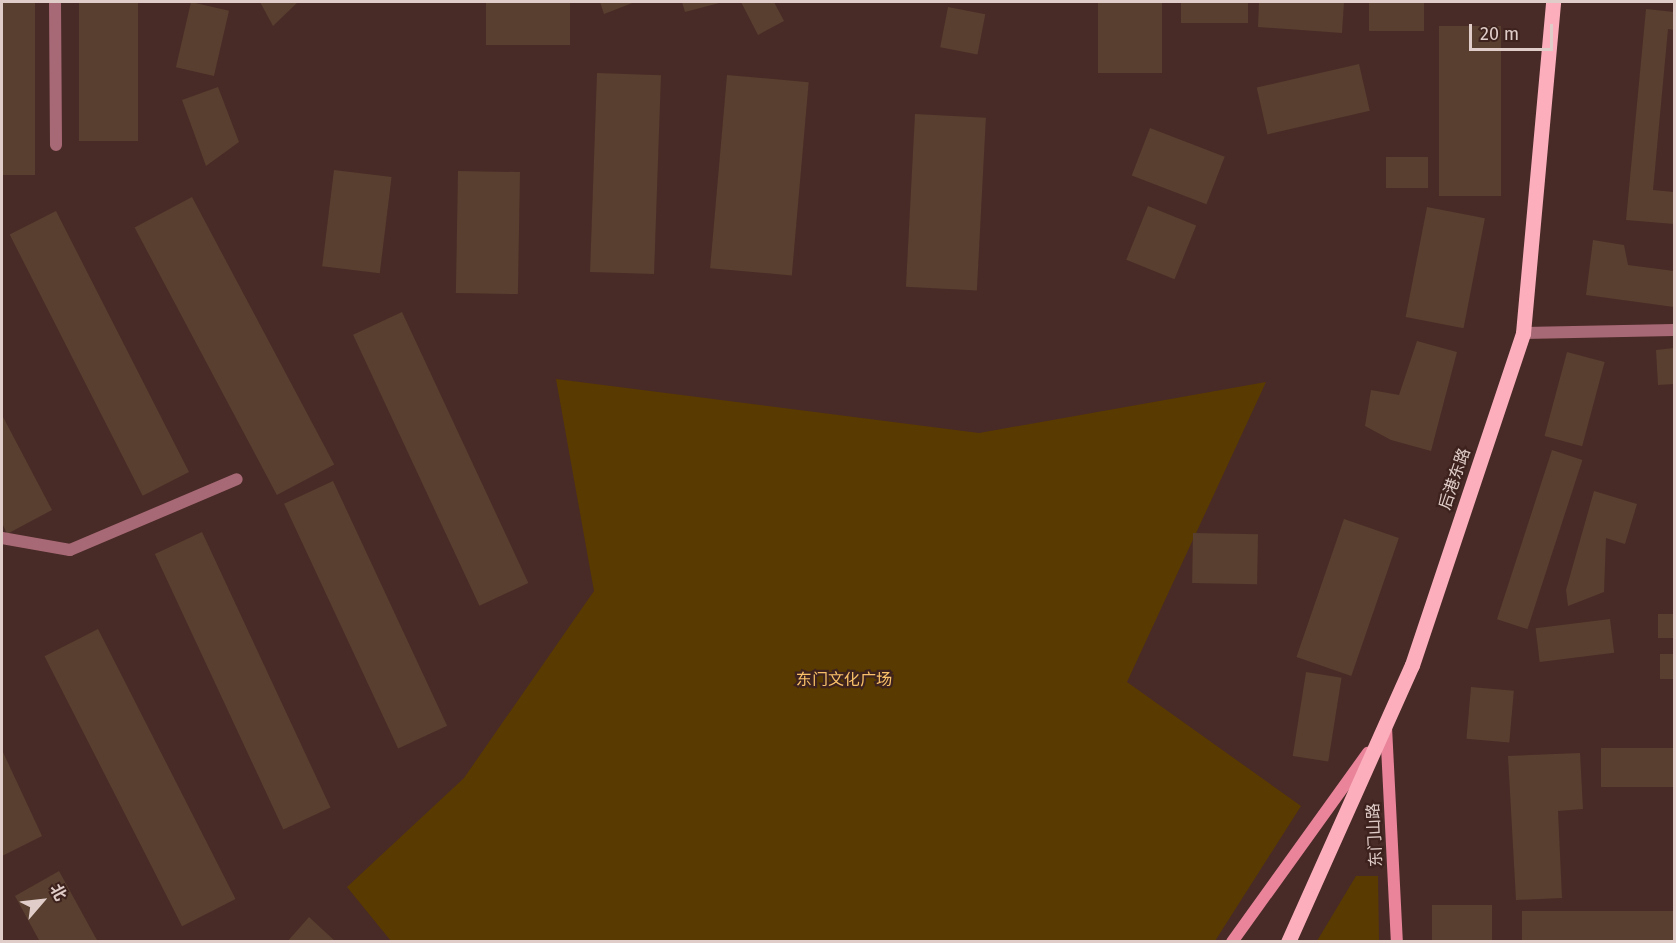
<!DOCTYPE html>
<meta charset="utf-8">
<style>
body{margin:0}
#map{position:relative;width:1676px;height:943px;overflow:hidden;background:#482b27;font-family:"Fira Sans","Noto Sans SC",sans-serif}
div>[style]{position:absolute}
.green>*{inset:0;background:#593a00}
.building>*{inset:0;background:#583f2f;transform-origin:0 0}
.minor>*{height:12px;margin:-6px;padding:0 6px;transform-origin:6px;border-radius:6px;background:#a86976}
.secondary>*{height:12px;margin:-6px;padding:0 6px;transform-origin:6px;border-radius:6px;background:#e9849b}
.primary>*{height:15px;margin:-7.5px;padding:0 7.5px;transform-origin:7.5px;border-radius:7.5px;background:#fcaebd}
span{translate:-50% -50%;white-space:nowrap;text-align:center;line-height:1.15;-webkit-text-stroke:4.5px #3d221d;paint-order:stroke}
.street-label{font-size:16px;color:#e0cdc9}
.park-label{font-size:16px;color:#f9c069}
.frame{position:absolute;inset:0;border:3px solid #e0cdc9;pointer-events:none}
.north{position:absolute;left:12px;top:871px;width:60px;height:60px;-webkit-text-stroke:4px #3d221d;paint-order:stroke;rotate:62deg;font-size:16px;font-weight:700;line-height:24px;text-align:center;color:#e0cdc9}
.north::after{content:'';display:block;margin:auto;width:21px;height:27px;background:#e0cdc9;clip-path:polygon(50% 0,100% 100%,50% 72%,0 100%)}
.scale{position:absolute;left:1469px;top:24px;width:84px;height:27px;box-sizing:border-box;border:3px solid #e0cdc9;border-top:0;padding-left:8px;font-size:18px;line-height:21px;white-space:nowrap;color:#e0cdc9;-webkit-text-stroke:4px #3d221d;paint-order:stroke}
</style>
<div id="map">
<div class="green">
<i style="clip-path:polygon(556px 379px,979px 433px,1266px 382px,1127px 682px,1301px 806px,1215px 941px,391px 941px,347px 887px,464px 778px,594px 591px)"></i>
<i style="clip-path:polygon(1356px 876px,1378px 876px,1379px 941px,1317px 941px)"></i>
</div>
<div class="building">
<i style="left:2px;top:2px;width:33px;height:173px"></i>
<i style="left:79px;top:2px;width:59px;height:139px"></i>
<i style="left:191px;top:2px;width:39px;height:67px;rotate:13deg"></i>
<i style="clip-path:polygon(260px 2px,298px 2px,273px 26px)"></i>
<i style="left:486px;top:2px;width:84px;height:43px"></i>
<i style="clip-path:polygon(600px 2px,635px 2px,604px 14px)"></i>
<i style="clip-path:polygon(682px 2px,723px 2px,685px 12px)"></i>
<i style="clip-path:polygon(741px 2px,774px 2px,784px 21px,758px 35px)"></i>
<i style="left:1098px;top:2px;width:64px;height:71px"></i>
<i style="left:1181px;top:2px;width:67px;height:21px"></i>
<i style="clip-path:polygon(1259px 2px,1344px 2px,1342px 33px,1258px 27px)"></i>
<i style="left:1369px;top:2px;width:55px;height:29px"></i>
<i style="left:948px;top:7px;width:38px;height:41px;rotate:11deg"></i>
<i style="clip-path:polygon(1646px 9px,1674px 12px,1674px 30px,1668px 29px,1653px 190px,1674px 192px,1674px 224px,1626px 220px)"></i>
<i style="left:1439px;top:26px;width:62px;height:170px"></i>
<i style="left:1359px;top:64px;width:48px;height:105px;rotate:77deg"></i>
<i style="left:597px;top:73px;width:64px;height:199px;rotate:2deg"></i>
<i style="left:727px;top:75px;width:82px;height:194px;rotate:5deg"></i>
<i style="clip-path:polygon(218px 87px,239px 142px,206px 166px,182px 100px)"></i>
<i style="left:915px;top:114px;width:71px;height:173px;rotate:3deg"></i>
<i style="left:1150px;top:128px;width:80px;height:51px;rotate:21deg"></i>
<i style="left:1428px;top:157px;width:31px;height:42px;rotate:90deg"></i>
<i style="left:334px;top:170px;width:58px;height:97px;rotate:7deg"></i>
<i style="left:458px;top:171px;width:62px;height:122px;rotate:1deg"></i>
<i style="left:192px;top:197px;width:303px;height:65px;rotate:62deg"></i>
<i style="left:1148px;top:206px;width:52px;height:58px;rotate:22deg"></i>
<i style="left:1427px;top:207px;width:59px;height:112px;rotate:11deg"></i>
<i style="left:56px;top:211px;width:293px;height:52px;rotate:63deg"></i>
<i style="clip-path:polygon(1593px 240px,1624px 245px,1628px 265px,1674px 271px,1674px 307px,1586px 295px)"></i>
<i style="left:402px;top:312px;width:299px;height:54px;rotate:65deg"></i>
<i style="clip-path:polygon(1417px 341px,1457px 352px,1431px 451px,1391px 440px,1365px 426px,1371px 390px,1399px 395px)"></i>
<i style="clip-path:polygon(1674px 348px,1674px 384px,1658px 385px,1656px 350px)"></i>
<i style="left:1567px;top:352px;width:39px;height:87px;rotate:15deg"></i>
<i style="clip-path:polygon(2px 415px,52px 510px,7px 534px,2px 523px)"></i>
<i style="left:1552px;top:450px;width:32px;height:178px;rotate:18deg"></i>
<i style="left:333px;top:481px;width:270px;height:54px;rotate:65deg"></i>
<i style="clip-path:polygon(1594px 491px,1637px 504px,1625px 544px,1606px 538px,1604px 592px,1568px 606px,1566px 590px)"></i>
<i style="left:1344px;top:519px;width:58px;height:146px;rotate:19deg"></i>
<i style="left:202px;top:532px;width:304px;height:52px;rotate:65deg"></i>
<i style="left:1193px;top:533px;width:65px;height:50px;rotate:1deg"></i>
<i style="left:1658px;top:614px;width:16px;height:24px"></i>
<i style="left:1610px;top:619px;width:34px;height:75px;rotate:83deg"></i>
<i style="left:98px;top:629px;width:303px;height:60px;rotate:63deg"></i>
<i style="left:1660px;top:654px;width:14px;height:25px"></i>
<i style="left:1306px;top:672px;width:36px;height:85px;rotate:9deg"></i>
<i style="left:1471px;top:687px;width:43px;height:52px;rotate:5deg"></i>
<i style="left:1674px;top:748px;width:39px;height:73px;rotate:90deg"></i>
<i style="clip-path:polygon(2px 750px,42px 836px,2px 856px)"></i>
<i style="clip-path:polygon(1580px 753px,1583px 809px,1558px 811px,1562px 898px,1516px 900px,1508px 756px)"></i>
<i style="clip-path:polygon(59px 871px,98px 942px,40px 942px,15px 896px)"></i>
<i style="left:1432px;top:905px;width:60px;height:37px"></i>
<i style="left:1674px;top:911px;width:31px;height:152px;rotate:90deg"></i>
<i style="clip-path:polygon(309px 917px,336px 942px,287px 942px)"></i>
</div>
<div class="minor">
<i style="left:55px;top:2px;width:143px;rotate:89.6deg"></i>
<i style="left:1523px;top:333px;width:151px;rotate:-1.1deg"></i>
<i style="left:2px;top:538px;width:69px;rotate:10deg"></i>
<i style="left:70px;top:550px;width:181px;rotate:-23deg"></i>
</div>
<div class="secondary">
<i style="left:1386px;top:727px;width:215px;rotate:87.1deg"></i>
<i style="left:1232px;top:942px;width:233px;rotate:-54.3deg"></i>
</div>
<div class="primary">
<i style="left:1288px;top:942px;width:303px;rotate:-65.9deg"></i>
<i style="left:1412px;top:665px;width:350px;rotate:-71.5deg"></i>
<i style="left:1523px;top:333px;width:332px;rotate:-84.8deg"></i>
</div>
<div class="street-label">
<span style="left:1455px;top:479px;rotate:-71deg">后港东路</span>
<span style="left:1375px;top:835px;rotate:-93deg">东门山路</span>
</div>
<div class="park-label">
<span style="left:844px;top:680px">东门文化广场</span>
</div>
<div class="frame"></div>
<div class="north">北</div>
<div class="scale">20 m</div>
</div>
